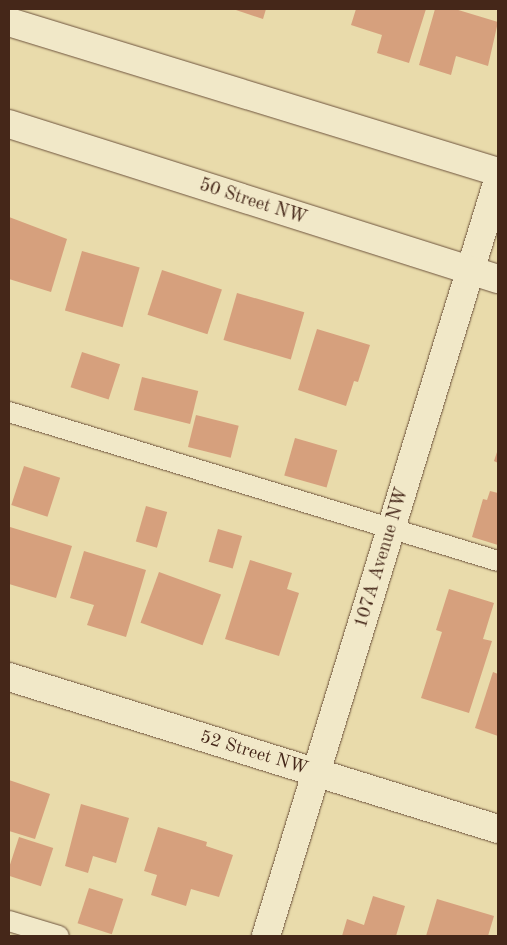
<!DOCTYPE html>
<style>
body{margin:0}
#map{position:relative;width:507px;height:945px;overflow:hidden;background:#e9dbab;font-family:"Old Standard TT",serif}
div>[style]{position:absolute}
.building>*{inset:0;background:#d6a07d;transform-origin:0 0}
.roads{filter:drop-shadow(0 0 1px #6e543e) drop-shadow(0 0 1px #6e543e)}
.service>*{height:20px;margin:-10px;padding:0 10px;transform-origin:10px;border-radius:10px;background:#f1e8c8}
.minor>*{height:28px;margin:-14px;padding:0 14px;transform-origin:14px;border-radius:14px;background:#f1e8c8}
.tertiary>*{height:28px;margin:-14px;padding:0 14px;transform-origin:14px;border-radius:14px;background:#f1e8c8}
span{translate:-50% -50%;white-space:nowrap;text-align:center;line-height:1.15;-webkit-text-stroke:4.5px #f1e8c8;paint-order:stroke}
.street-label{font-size:18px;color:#452719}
.frame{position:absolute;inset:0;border:10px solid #452719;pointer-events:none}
</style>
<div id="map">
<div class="building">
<i style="clip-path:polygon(233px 9px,266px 9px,263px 19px)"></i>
<i style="clip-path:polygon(356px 9px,426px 9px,409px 63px,377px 53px,382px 35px,351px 25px)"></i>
<i style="clip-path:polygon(435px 9px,455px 9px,498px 22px,488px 66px,456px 56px,451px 75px,419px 65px)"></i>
<i style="clip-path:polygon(9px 217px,67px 239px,51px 292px,9px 279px)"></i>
<i style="left:82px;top:251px;width:60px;height:62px;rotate:16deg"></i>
<i style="left:162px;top:270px;width:63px;height:47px;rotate:18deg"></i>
<i style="left:237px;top:293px;width:70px;height:49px;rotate:16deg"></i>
<i style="clip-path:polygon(317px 329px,370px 345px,358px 382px,354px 381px,346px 406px,298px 390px)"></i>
<i style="left:82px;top:352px;width:40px;height:37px;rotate:18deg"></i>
<i style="left:142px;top:377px;width:58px;height:34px;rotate:14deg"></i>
<i style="left:196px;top:415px;width:44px;height:33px;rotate:14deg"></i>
<i style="left:295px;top:438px;width:44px;height:39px;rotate:16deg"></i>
<i style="clip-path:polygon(498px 449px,498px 463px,494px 461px)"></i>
<i style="left:24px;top:466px;width:38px;height:41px;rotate:18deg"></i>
<i style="clip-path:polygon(490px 491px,498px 493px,498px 545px,472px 537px,483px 499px,487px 500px)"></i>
<i style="left:146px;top:506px;width:22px;height:37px;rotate:16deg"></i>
<i style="clip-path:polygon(10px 527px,72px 546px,56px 598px,9px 584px)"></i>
<i style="left:218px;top:529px;width:25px;height:34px;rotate:16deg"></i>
<i style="clip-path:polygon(84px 551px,146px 570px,126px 637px,87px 625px,94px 605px,70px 598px)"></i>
<i style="clip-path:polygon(250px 560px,292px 573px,287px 589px,299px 593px,279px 656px,225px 639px)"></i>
<i style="left:159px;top:572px;width:66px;height:54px;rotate:20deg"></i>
<i style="clip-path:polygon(449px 589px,494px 603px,483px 639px,492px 641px,469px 713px,421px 698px,442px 632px,436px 630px)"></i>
<i style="clip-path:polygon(493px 672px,498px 674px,498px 736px,475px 728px)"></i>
<i style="clip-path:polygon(9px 780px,50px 794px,35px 839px,9px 831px)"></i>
<i style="clip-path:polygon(81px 804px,129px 818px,116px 863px,93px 856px,88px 873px,65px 866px)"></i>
<i style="clip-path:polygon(158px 827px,207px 842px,206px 846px,233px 855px,219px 897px,191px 889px,186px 906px,151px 895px,157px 875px,144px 871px)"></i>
<i style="left:19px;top:837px;width:36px;height:40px;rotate:18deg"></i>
<i style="left:89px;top:888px;width:36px;height:37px;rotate:18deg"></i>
<i style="clip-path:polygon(373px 896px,405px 906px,396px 936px,342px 936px,347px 919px,364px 925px)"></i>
<i style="clip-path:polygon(437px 899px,494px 916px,488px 936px,426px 936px)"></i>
</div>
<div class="roads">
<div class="service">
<i style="left:9px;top:412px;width:511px;rotate:16.95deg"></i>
<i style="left:9px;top:921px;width:52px;rotate:16.7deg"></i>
</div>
<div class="minor">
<i style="left:9px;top:677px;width:512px;rotate:17.27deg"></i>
<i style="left:266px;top:936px;width:791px;rotate:-72.94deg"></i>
</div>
<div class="tertiary">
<i style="left:9px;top:22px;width:511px;rotate:17.05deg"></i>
<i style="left:9px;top:124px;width:513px;rotate:17.59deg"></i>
</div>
</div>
<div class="street-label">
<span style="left:253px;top:202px;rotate:18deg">50 Street NW</span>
<span style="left:382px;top:558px;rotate:-73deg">107A Avenue NW</span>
<span style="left:254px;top:753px;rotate:17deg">52 Street NW</span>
</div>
<div class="frame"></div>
</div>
